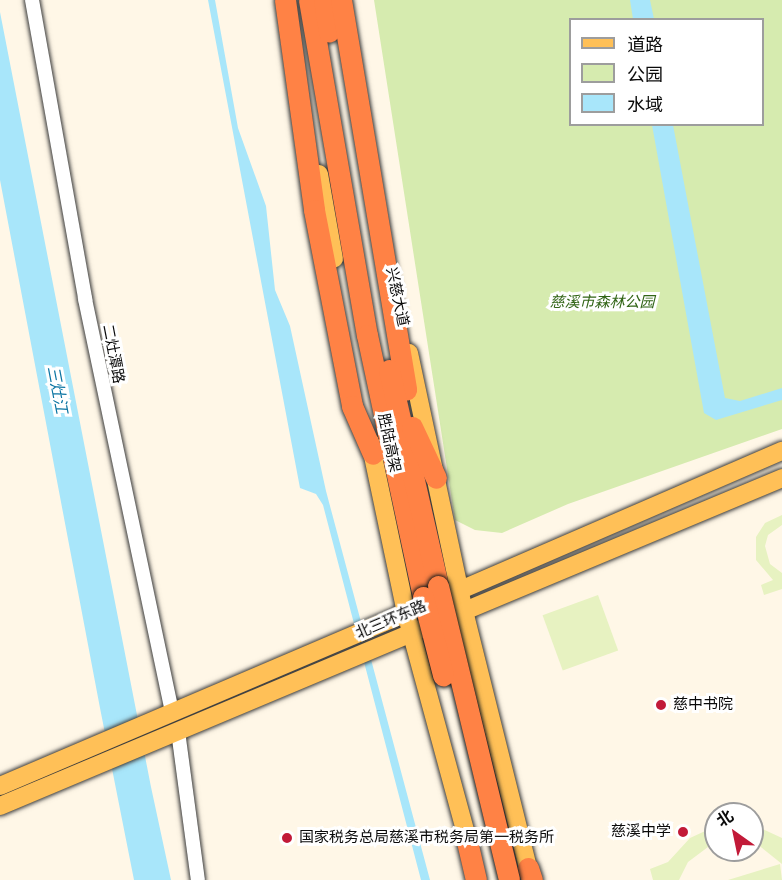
<!DOCTYPE html>
<meta charset="utf-8">
<style>
body{margin:0}
#map{position:relative;width:782px;height:880px;overflow:hidden;background:#fff7e7;font-family:"Roboto Serif","Noto Sans SC",serif}
div>[style]{position:absolute}
.green>*{inset:0;background:#d6ebaf}
.pitch>*{inset:0;background:#e7f2c1;transform-origin:0 0}
.water>*{inset:0;background:#a8e6fa}
.roads{filter:drop-shadow(0 0 2px #3d3d3d) drop-shadow(0 0 2px #3d3d3d)}
.minor>*{height:14px;margin:-7px;padding:0 7px;transform-origin:7px;border-radius:7px;background:#fff}
.major>*{height:18px;margin:-9px;padding:0 9px;transform-origin:9px;border-radius:9px;background:#ffc057}
.highway>*{height:21px;margin:-10.5px;padding:0 10.5px;transform-origin:10.5px;border-radius:10.5px;background:#ff8245}
.bridges{filter:drop-shadow(0 0 2px #1b1b1b) drop-shadow(0 0 2px #1b1b1b)}
.highway-bridge>*{height:21px;margin:-10.5px;padding:0 10.5px;transform-origin:10.5px;border-radius:10.5px;background:#ff8245}
.dots>*{width:16px;height:16px;translate:-50% -50%;box-sizing:border-box;border:3px solid #fff;border-radius:50%}
span{translate:-50% -50%;white-space:nowrap;text-align:center;line-height:1.15;-webkit-text-stroke:6px #fff;paint-order:stroke}
.street-label{font-size:15px;color:#0a0a0a}
.park-label{font-size:15px;color:#326517;font-style:italic}
.poi-label{font-size:15px;color:#0a0a0a}
.left{translate:0 -50%;text-align:left}
.right{translate:-100% -50%;text-align:right}
.water-label{font-size:16px;color:#0c75a3;font-style:italic}
.legend{position:absolute;left:569px;top:18px;width:195px;height:108px;box-sizing:border-box;background:#fff;border:2px solid #9d9d9d;margin:0;padding:8px 10px;list-style:none;font-size:18px;color:#0a0a0a}
.legend li{display:flex;align-items:center;gap:12px;height:30px}
.legend b{width:30px;border:2px solid #9d9d9d}
.north{position:absolute;left:704px;top:802px;width:60px;height:60px;box-sizing:border-box;background:#fff;border:2px solid #9d9d9d;border-radius:50%;rotate:327deg;font-size:16px;font-weight:700;line-height:24px;text-align:center;color:#0a0a0a}
.north::after{content:'';display:block;margin:auto;width:21px;height:27px;background:#c21a38;clip-path:polygon(50% 0,100% 100%,50% 72%,0 100%)}
</style>
<div id="map">
<div class="green">
<i style="clip-path:polygon(evenodd,374px 0,782px 0,782px 429px,568px 504px,502px 533px,475px 530px,455px 520px,374px 0,570px 20px,762px 20px,762px 124px,570px 124px,570px 20px)"></i>
</div>
<div class="pitch">
<i style="clip-path:polygon(782px 515px,782px 525px,768px 535px,765px 546px,770px 564px,782px 573px,782px 589px,764px 595px,761px 585px,773px 580px,756px 560px,756px 537px,765px 523px)"></i>
<i style="left:598px;top:595px;width:59px;height:59px;rotate:70deg"></i>
<i style="clip-path:polygon(752px 824px,782px 838px,782px 864px,752px 840px)"></i>
<i style="clip-path:polygon(716px 826px,716px 841px,688px 862px,679px 880px,653px 880px,650px 869px,668px 862px,690px 838px)"></i>
<i style="clip-path:polygon(780px 864px,782px 880px,728px 880px)"></i>
</div>
<div class="water">
<i style="clip-path:polygon(208px 0,215px 0,238px 128px,266px 206px,275px 290px,290px 326px,326px 491px,430px 880px,421px 880px,323px 505px,316px 494px,300px 488px)"></i>
<i style="clip-path:polygon(630px 0,650px 0,654px 19px,633px 19px)"></i>
<i style="clip-path:polygon(0 12px,151px 787px,171px 880px,134px 880px,100px 708px,0 180px)"></i>
<i style="clip-path:polygon(652px 125px,673px 125px,725px 398px,740px 401px,782px 388px,782px 400px,716px 420px,704px 413px)"></i>
</div>
<div class="roads">
<div class="minor">
<i style="left:32px;top:0;width:304px;rotate:79.9deg"></i>
<i style="left:85px;top:299px;width:423px;rotate:78.1deg"></i>
<i style="left:178px;top:731px;width:150px;rotate:82.4deg"></i>
</div>
<div class="major">
<i style="left:319px;top:174px;width:86px;rotate:80deg"></i>
<i style="left:409px;top:353px;width:264px;rotate:78deg"></i>
<i style="left:464px;top:611px;width:277px;rotate:76deg"></i>
<i style="left:370px;top:442px;width:175px;rotate:78.1deg"></i>
<i style="left:406px;top:613px;width:245px;rotate:74.8deg"></i>
<i style="left:449px;top:595px;width:363px;rotate:-23.4deg"></i>
<i style="left:455px;top:615px;width:355px;rotate:-22.7deg"></i>
<i style="left:0;top:786px;width:454px;rotate:-23.1deg"></i>
<i style="left:0;top:806px;width:457px;rotate:-22.8deg"></i>
</div>
<div class="highway">
<i style="left:285px;top:0;width:212px;rotate:82.1deg"></i>
<i style="left:314px;top:210px;width:200px;rotate:79deg"></i>
<i style="left:352px;top:406px;width:52px;rotate:66.4deg"></i>
<i style="left:309px;top:0;width:340px;rotate:80.2deg"></i>
<i style="left:367px;top:335px;width:268px;rotate:77.9deg"></i>
<i style="left:324px;top:0;width:32px;rotate:81deg"></i>
<i style="left:341px;top:0;width:395px;rotate:80.5deg"></i>
<i style="left:389px;top:370px;width:221px;rotate:77.2deg"></i>
<i style="left:412px;top:427px;width:56px;rotate:64.8deg"></i>
<i style="left:466px;top:837px;width:44px;rotate:76.9deg"></i>
<i style="left:528px;top:868px;width:13px;rotate:72deg"></i>
</div>
</div>
<div class="bridges">
<div class="highway-bridge">
<i style="left:438px;top:586px;width:302px;rotate:76.4deg"></i>
<i style="left:423px;top:597px;width:81px;rotate:75.6deg"></i>
</div>
</div>
<div class="dots">
<i style="left:661px;top:705px;background:#c21a38"></i>
<i style="left:683px;top:832px;background:#c21a38"></i>
<i style="left:287px;top:838px;background:#c21a38"></i>
</div>
<div class="street-label">
<span style="left:397px;top:297px;rotate:78deg">兴慈大道</span>
<span style="left:113px;top:354px;rotate:79deg">二灶潭路</span>
<span style="left:389px;top:443px;rotate:78deg">胜陆高架</span>
<span style="left:391px;top:620px;rotate:-23deg">北三环东路</span>
</div>
<div class="park-label">
<span style="left:602px;top:303px">慈溪市森林公园</span>
</div>
<div class="poi-label">
<span class="left" style="left:673px;top:705px">慈中书院</span>
<span class="right" style="left:671px;top:832px">慈溪中学</span>
<span class="left" style="left:299px;top:838px">国家税务总局慈溪市税务局第一税务所</span>
</div>
<div class="water-label">
<span style="left:57px;top:390px;rotate:79deg">三灶江</span>
</div>
<ul class="legend">
<li><b style="height:8px;background:#ffc057"></b>道路</li>
<li><b style="height:16px;background:#d6ebaf"></b>公园</li>
<li><b style="height:16px;background:#a8e6fa"></b>水域</li>
</ul>
<div class="north">北</div>
</div>
